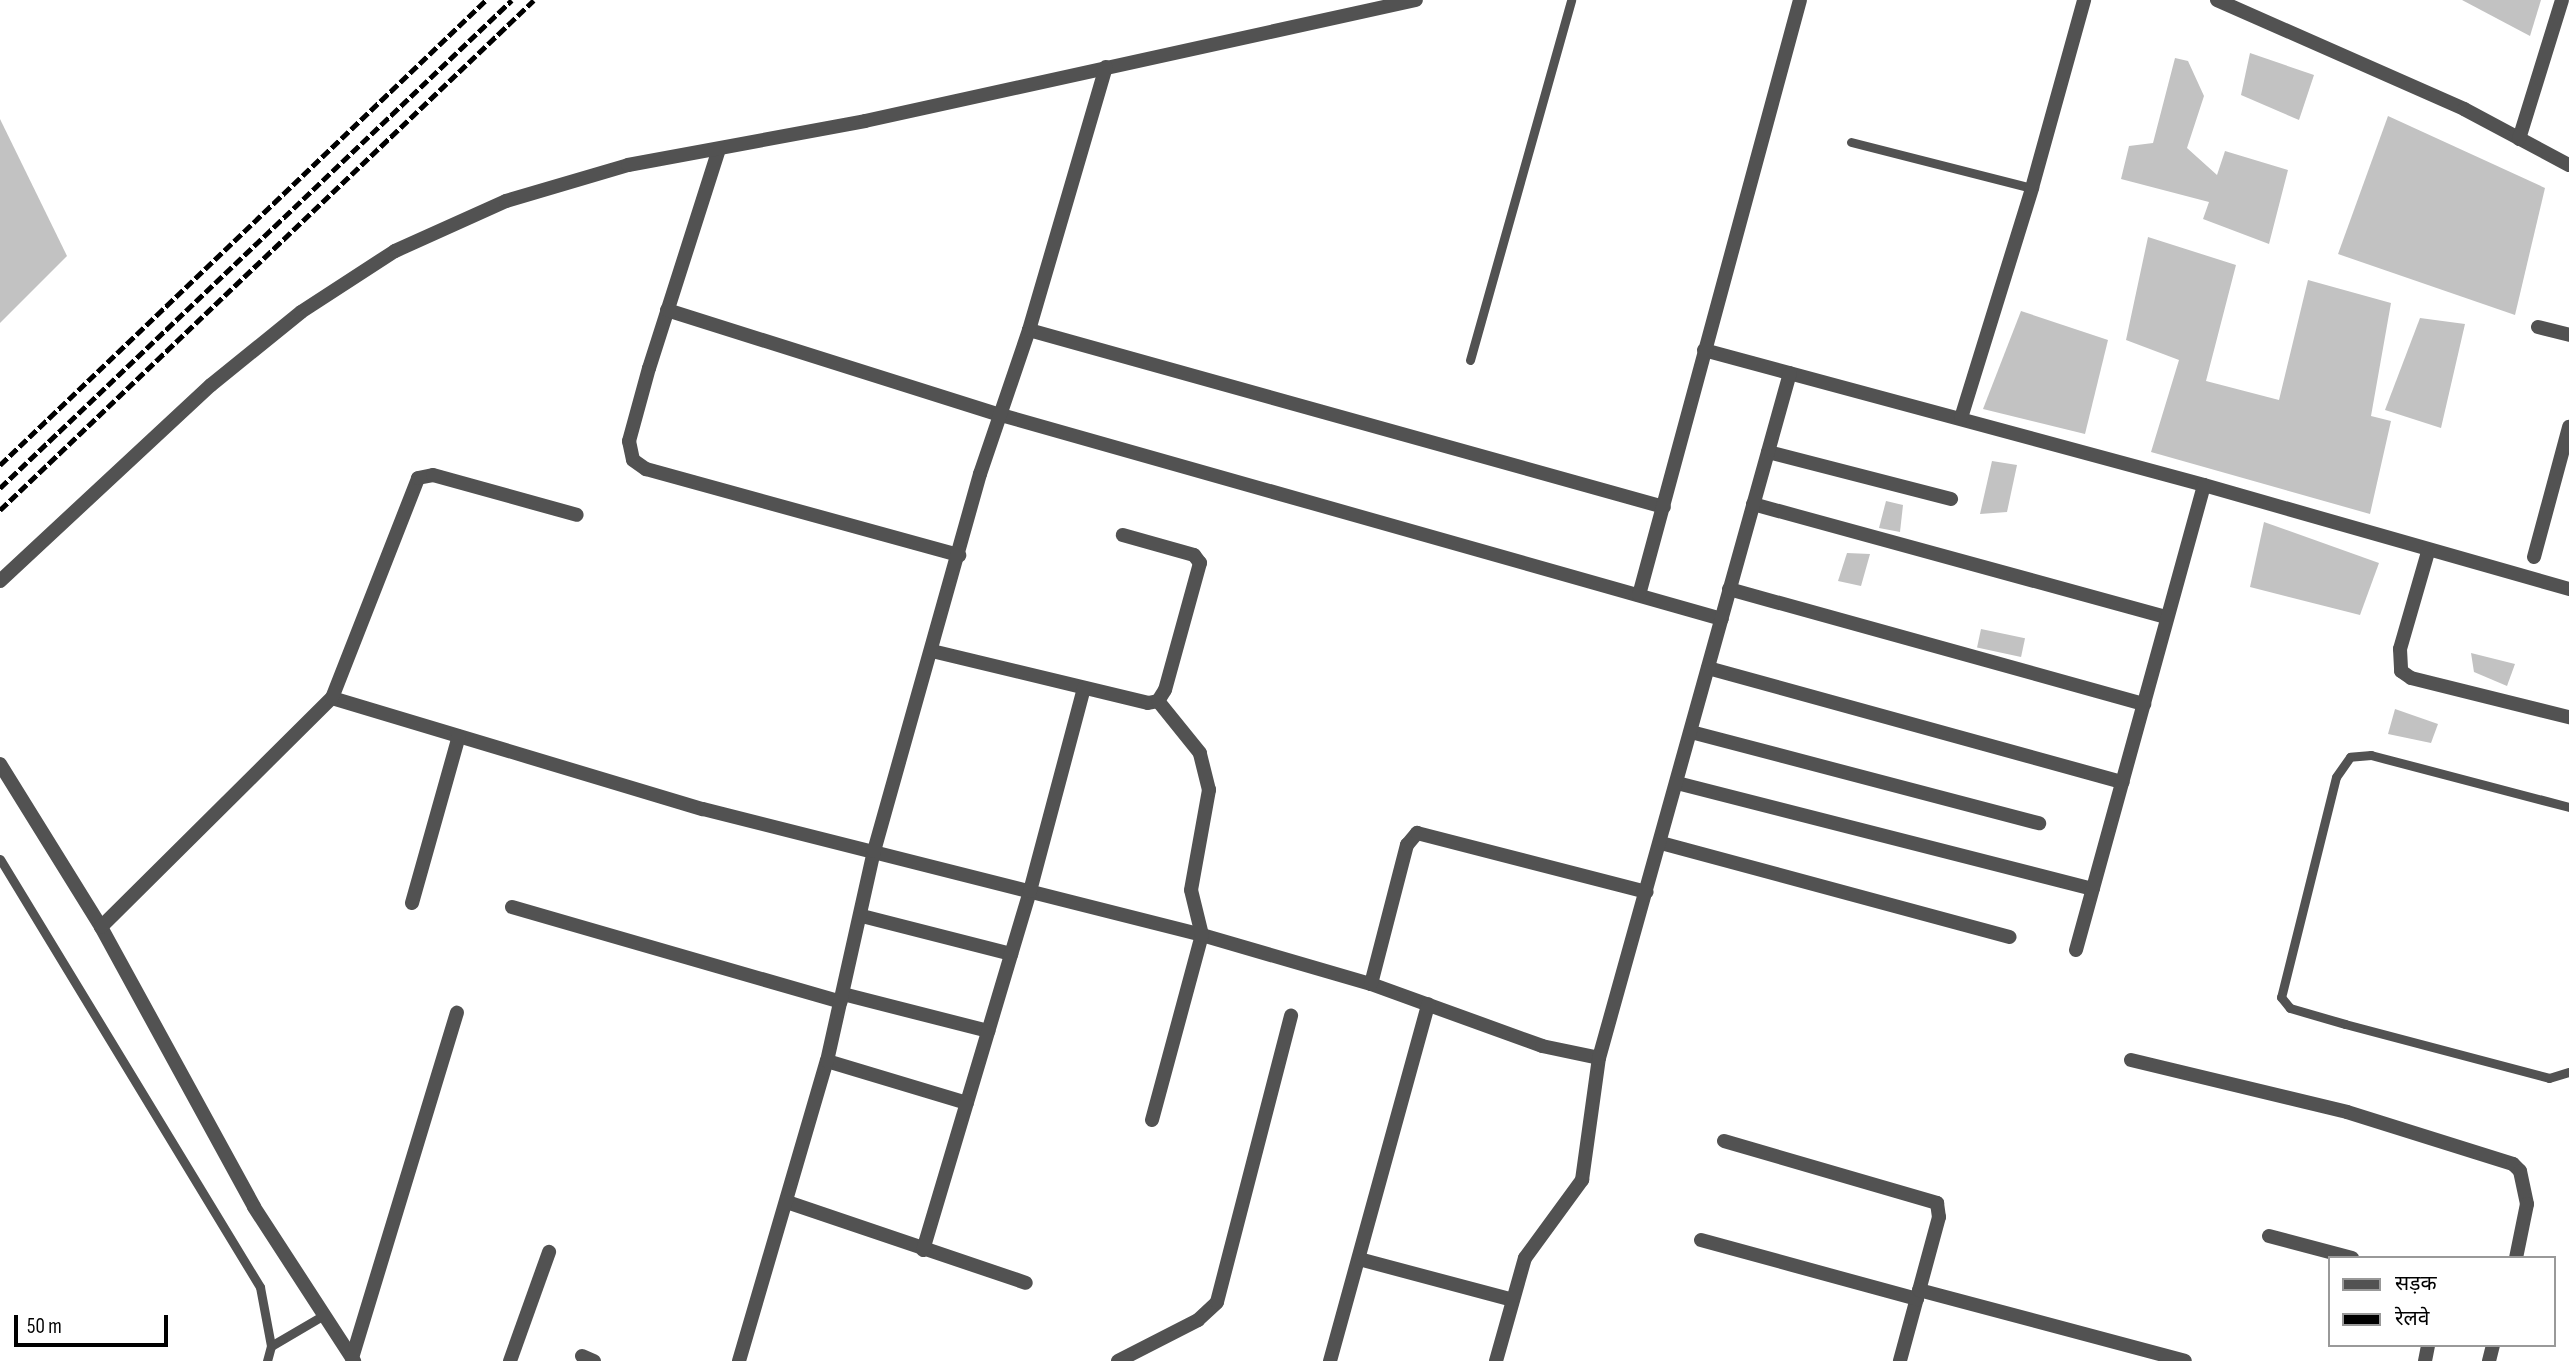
<!DOCTYPE html>
<meta charset="utf-8">
<style>
body{margin:0}
#map{position:relative;width:2569px;height:1361px;overflow:hidden;background:#fff;font-family:"Sofia Sans Condensed","Noto Sans Devanagari",sans-serif}
div>[style]{position:absolute}
.building>*{inset:0;background:#c2c2c2;transform-origin:0 0}
.service>*{height:9px;margin:-4.5px;padding:0 4.5px;transform-origin:4.5px;border-radius:4.5px;background:#525252}
.minor>*{height:14px;margin:-7px;padding:0 7px;transform-origin:7px;border-radius:7px;background:#525252}
.rail>*{height:5px;margin-top:-2.5px;transform-origin:0;background:repeating-linear-gradient(90deg,#000 0 10px,transparent 0 13.5px)}
span{translate:-50% -50%;white-space:nowrap;text-align:center;line-height:1.15;-webkit-text-stroke:5px #fff;paint-order:stroke}
.legend{position:absolute;left:2328px;top:1256px;width:228px;height:91px;box-sizing:border-box;background:#fff;border:2px solid #999;margin:0;padding:9px 12px;list-style:none;font-size:21px;color:#000}
.legend li{display:flex;align-items:center;gap:14px;height:35px}
.legend b{width:35px;border:2px solid #999}
.scale{position:absolute;left:14px;top:1315px;width:154px;height:32px;box-sizing:border-box;border:4px solid #000;border-top:0;padding-left:9px;font-size:21px;line-height:24px;white-space:nowrap;color:#000;-webkit-text-stroke:5px #fff;paint-order:stroke}
</style>
<div id="map">
<div class="building">
<i style="clip-path:polygon(2462px 0,2541px 0,2530px 36px)"></i>
<i style="clip-path:polygon(2250px 53px,2314px 75px,2299px 120px,2241px 95px)"></i>
<i style="clip-path:polygon(2175px 58px,2188px 61px,2204px 96px,2187px 148px,2217px 175px,2225px 151px,2288px 170px,2269px 244px,2203px 219px,2209px 202px,2121px 179px,2129px 146px,2153px 143px)"></i>
<i style="clip-path:polygon(2388px 116px,2545px 188px,2515px 315px,2338px 254px)"></i>
<i style="clip-path:polygon(0 119px,67px 256px,0 323px)"></i>
<i style="clip-path:polygon(2148px 237px,2236px 265px,2206px 381px,2279px 400px,2308px 280px,2391px 303px,2371px 416px,2391px 421px,2370px 514px,2151px 452px,2179px 360px,2126px 340px)"></i>
<i style="clip-path:polygon(2021px 311px,2108px 340px,2085px 434px,1983px 409px)"></i>
<i style="clip-path:polygon(2420px 318px,2465px 324px,2441px 428px,2385px 410px)"></i>
<i style="clip-path:polygon(1992px 461px,2017px 465px,2007px 512px,1980px 514px)"></i>
<i style="clip-path:polygon(1886px 501px,1903px 505px,1900px 532px,1879px 528px)"></i>
<i style="clip-path:polygon(2264px 522px,2379px 563px,2360px 615px,2250px 587px)"></i>
<i style="clip-path:polygon(1847px 553px,1870px 554px,1861px 586px,1838px 581px)"></i>
<i style="left:1981px;top:629px;width:45px;height:19px;rotate:12deg"></i>
<i style="clip-path:polygon(2471px 653px,2515px 664px,2507px 686px,2474px 672px)"></i>
<i style="clip-path:polygon(2395px 709px,2438px 724px,2431px 743px,2388px 734px)"></i>
</div>
<div class="service">
<i style="left:1851px;top:142px;width:187px;rotate:14.3deg"></i>
<i style="left:1470px;top:360px;width:374px;rotate:-74.3deg"></i>
<i style="left:2569px;top:807px;width:205px;rotate:-165.3deg"></i>
<i style="left:2371px;top:755px;width:21px;rotate:175deg"></i>
<i style="left:2350px;top:757px;width:24px;rotate:125deg"></i>
<i style="left:2336px;top:777px;width:227px;rotate:104deg"></i>
<i style="left:2281px;top:997px;width:14px;rotate:51deg"></i>
<i style="left:2290px;top:1008px;width:57px;rotate:16.2deg"></i>
<i style="left:2345px;top:1024px;width:211px;rotate:14.8deg"></i>
<i style="left:2549px;top:1078px;width:21px;rotate:-17deg"></i>
<i style="left:0;top:859px;width:501px;rotate:58.72deg"></i>
<i style="left:260px;top:1287px;width:60px;rotate:79.4deg"></i>
<i style="left:271px;top:1346px;width:16px;rotate:105deg"></i>
<i style="left:271px;top:1346px;width:61px;rotate:-30.3deg"></i>
</div>
<div class="minor">
<i style="left:2217px;top:0;width:270px;rotate:23.8deg"></i>
<i style="left:2464px;top:109px;width:119px;rotate:28.1deg"></i>
<i style="left:2519px;top:139px;width:145px;rotate:-72.8deg"></i>
<i style="left:719px;top:149px;width:230px;rotate:107.7deg"></i>
<i style="left:649px;top:368px;width:76px;rotate:105.3deg"></i>
<i style="left:629px;top:441px;width:19px;rotate:78deg"></i>
<i style="left:633px;top:460px;width:16px;rotate:35deg"></i>
<i style="left:646px;top:469px;width:325px;rotate:15.4deg"></i>
<i style="left:667px;top:310px;width:350px;rotate:17.5deg"></i>
<i style="left:1001px;top:415px;width:749px;rotate:15.8deg"></i>
<i style="left:2538px;top:327px;width:32px;rotate:14deg"></i>
<i style="left:1029px;top:330px;width:659px;rotate:15.58deg"></i>
<i style="left:1704px;top:350px;width:518px;rotate:15.11deg"></i>
<i style="left:2204px;top:485px;width:380px;rotate:15.9deg"></i>
<i style="left:1961px;top:418px;width:241px;rotate:-72.8deg"></i>
<i style="left:2032px;top:188px;width:195px;rotate:-74.5deg"></i>
<i style="left:1768px;top:452px;width:189px;rotate:14.4deg"></i>
<i style="left:1753px;top:504px;width:428px;rotate:15.3deg"></i>
<i style="left:2428px;top:552px;width:101px;rotate:106.1deg"></i>
<i style="left:2400px;top:649px;width:22px;rotate:87deg"></i>
<i style="left:2401px;top:671px;width:12px;rotate:35deg"></i>
<i style="left:2411px;top:678px;width:163px;rotate:13.9deg"></i>
<i style="left:2534px;top:557px;width:135px;rotate:-74.9deg"></i>
<i style="left:0;top:581px;width:288px;rotate:-42.9deg"></i>
<i style="left:211px;top:385px;width:116px;rotate:-39deg"></i>
<i style="left:301px;top:312px;width:112px;rotate:-33deg"></i>
<i style="left:395px;top:251px;width:122px;rotate:-24.2deg"></i>
<i style="left:506px;top:201px;width:127px;rotate:-16.4deg"></i>
<i style="left:628px;top:165px;width:241px;rotate:-10.5deg"></i>
<i style="left:865px;top:121px;width:564px;rotate:-12.39deg"></i>
<i style="left:1729px;top:589px;width:431px;rotate:15.5deg"></i>
<i style="left:1639px;top:595px;width:616px;rotate:-74.86deg"></i>
<i style="left:932px;top:651px;width:222px;rotate:13.5deg"></i>
<i style="left:1148px;top:703px;width:10px;rotate:-11deg"></i>
<i style="left:1158px;top:701px;width:13px;rotate:-58deg"></i>
<i style="left:1165px;top:690px;width:132px;rotate:-74.6deg"></i>
<i style="left:1200px;top:563px;width:10px;rotate:-127deg"></i>
<i style="left:1194px;top:555px;width:74px;rotate:-164.3deg"></i>
<i style="left:1708px;top:668px;width:430px;rotate:15.4deg"></i>
<i style="left:332px;top:698px;width:387px;rotate:16.7deg"></i>
<i style="left:703px;top:809px;width:515px;rotate:14.17deg"></i>
<i style="left:1202px;top:935px;width:176px;rotate:16.2deg"></i>
<i style="left:1371px;top:984px;width:182px;rotate:19.9deg"></i>
<i style="left:1542px;top:1046px;width:58px;rotate:11.9deg"></i>
<i style="left:1691px;top:732px;width:360px;rotate:14.7deg"></i>
<i style="left:0;top:764px;width:192px;rotate:58.2deg"></i>
<i style="left:101px;top:927px;width:319px;rotate:61.3deg"></i>
<i style="left:254px;top:1207px;width:184px;rotate:57deg"></i>
<i style="left:1677px;top:783px;width:429px;rotate:14.3deg"></i>
<i style="left:1661px;top:843px;width:361px;rotate:15.1deg"></i>
<i style="left:412px;top:903px;width:173px;rotate:-74.3deg"></i>
<i style="left:512px;top:907px;width:342px;rotate:16.1deg"></i>
<i style="left:862px;top:916px;width:154px;rotate:14.3deg"></i>
<i style="left:101px;top:927px;width:325px;rotate:-44.8deg"></i>
<i style="left:332px;top:698px;width:236px;rotate:-68.6deg"></i>
<i style="left:418px;top:478px;width:15px;rotate:-11deg"></i>
<i style="left:433px;top:475px;width:149px;rotate:15.5deg"></i>
<i style="left:2076px;top:950px;width:482px;rotate:-74.6deg"></i>
<i style="left:1371px;top:984px;width:144px;rotate:-75.5deg"></i>
<i style="left:1407px;top:845px;width:16px;rotate:-50deg"></i>
<i style="left:1417px;top:833px;width:237px;rotate:14.4deg"></i>
<i style="left:843px;top:994px;width:150px;rotate:14.3deg"></i>
<i style="left:2131px;top:1060px;width:222px;rotate:13.5deg"></i>
<i style="left:2347px;top:1112px;width:174px;rotate:17.4deg"></i>
<i style="left:2513px;top:1164px;width:10px;rotate:45deg"></i>
<i style="left:2520px;top:1171px;width:34px;rotate:78deg"></i>
<i style="left:2527px;top:1204px;width:55px;rotate:101.5deg"></i>
<i style="left:827px;top:1061px;width:146px;rotate:16.7deg"></i>
<i style="left:1152px;top:1120px;width:192px;rotate:-74.9deg"></i>
<i style="left:1202px;top:935px;width:46px;rotate:-103.7deg"></i>
<i style="left:1191px;top:890px;width:102px;rotate:-79.8deg"></i>
<i style="left:1209px;top:790px;width:38px;rotate:-104deg"></i>
<i style="left:1200px;top:753px;width:67px;rotate:-128.9deg"></i>
<i style="left:1724px;top:1141px;width:222px;rotate:16.2deg"></i>
<i style="left:1937px;top:1203px;width:14px;rotate:82deg"></i>
<i style="left:1939px;top:1217px;width:149px;rotate:105.2deg"></i>
<i style="left:787px;top:1202px;width:252px;rotate:18.7deg"></i>
<i style="left:2269px;top:1236px;width:86px;rotate:14.8deg"></i>
<i style="left:1701px;top:1240px;width:224px;rotate:15.3deg"></i>
<i style="left:923px;top:1250px;width:375px;rotate:-73.4deg"></i>
<i style="left:1030px;top:891px;width:210px;rotate:-75.1deg"></i>
<i style="left:1359px;top:1259px;width:159px;rotate:14.9deg"></i>
<i style="left:1919px;top:1290px;width:275px;rotate:14.9deg"></i>
<i style="left:582px;top:1356px;width:13px;rotate:23deg"></i>
<i style="left:352px;top:1358px;width:361px;rotate:-73.1deg"></i>
<i style="left:510px;top:1361px;width:116px;rotate:-70.3deg"></i>
<i style="left:739px;top:1361px;width:313px;rotate:-73.7deg"></i>
<i style="left:827px;top:1061px;width:215px;rotate:-77.4deg"></i>
<i style="left:874px;top:851px;width:392px;rotate:-74.3deg"></i>
<i style="left:980px;top:474px;width:152px;rotate:-71.2deg"></i>
<i style="left:1029px;top:330px;width:274px;rotate:-73.7deg"></i>
<i style="left:1118px;top:1361px;width:90px;rotate:-27.1deg"></i>
<i style="left:1198px;top:1320px;width:26px;rotate:-43deg"></i>
<i style="left:1217px;top:1302px;width:296px;rotate:-75.5deg"></i>
<i style="left:1330px;top:1361px;width:370px;rotate:-74.6deg"></i>
<i style="left:1496px;top:1361px;width:107px;rotate:-74.3deg"></i>
<i style="left:1525px;top:1258px;width:97px;rotate:-53.8deg"></i>
<i style="left:1582px;top:1180px;width:123px;rotate:-82.1deg"></i>
<i style="left:1599px;top:1058px;width:711px;rotate:-74.42deg"></i>
<i style="left:2425px;top:1361px;width:16px;rotate:-79deg"></i>
<i style="left:2489px;top:1361px;width:16px;rotate:-76deg"></i>
</div>
<div class="rail">
<i style="left:0;top:465px;width:673px;rotate:-43.73deg"></i>
<i style="left:0;top:488px;width:707px;rotate:-43.63deg"></i>
<i style="left:0;top:510px;width:738px;rotate:-43.68deg"></i>
</div>
<ul class="legend">
<li><b style="height:9px;background:#525252"></b>सड़क</li>
<li><b style="height:9px;background:#000"></b>रेलवे</li>
</ul>
<div class="scale">50 m</div>
</div>
